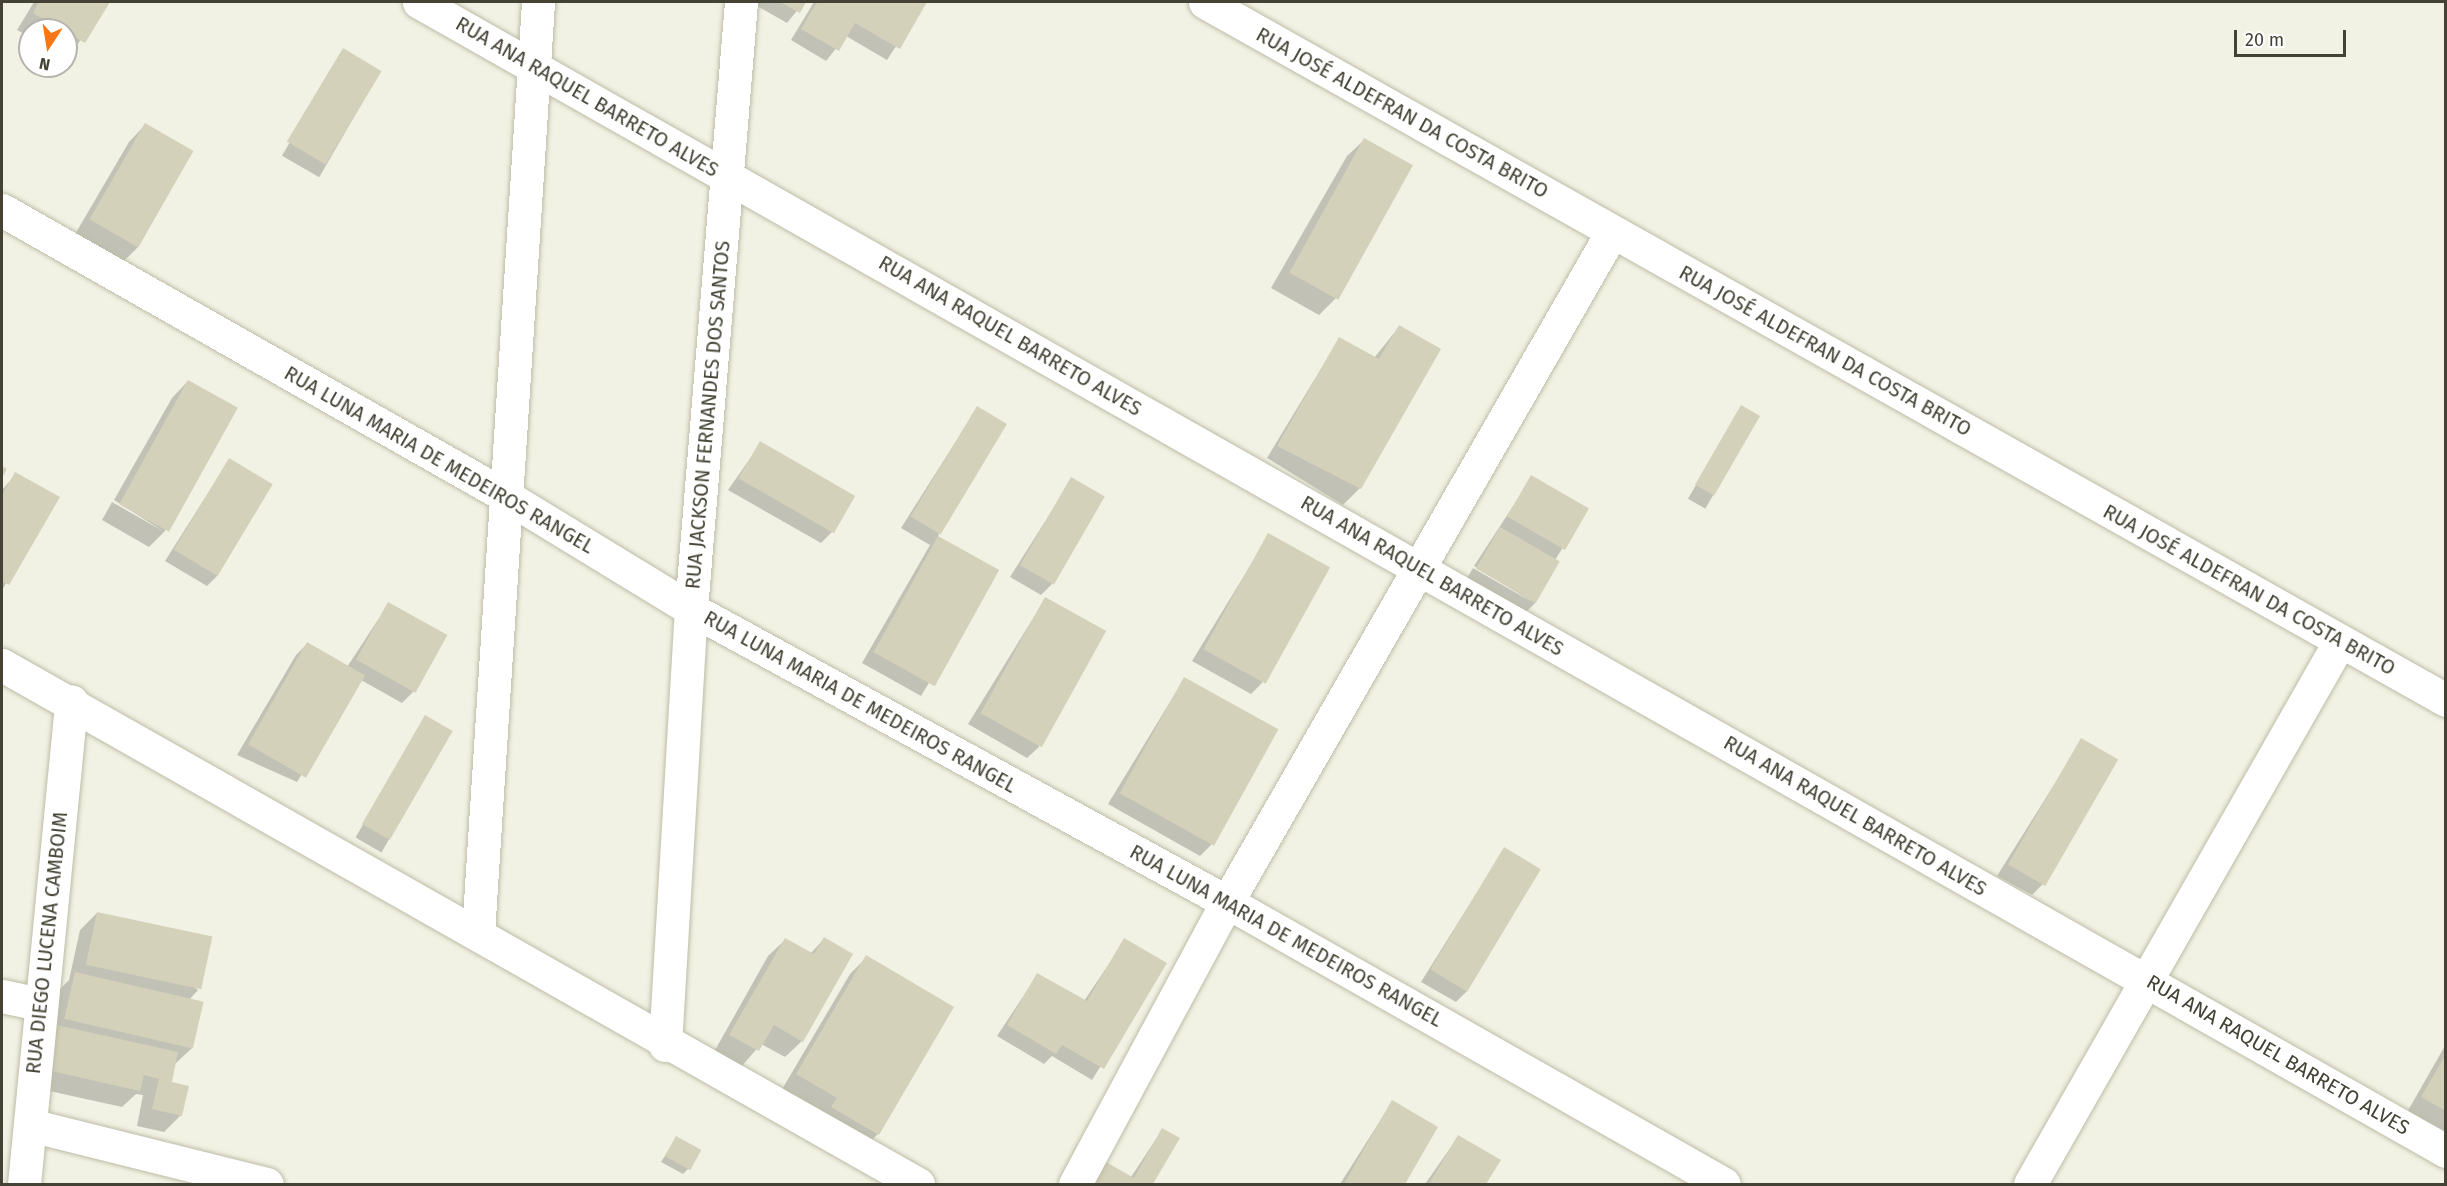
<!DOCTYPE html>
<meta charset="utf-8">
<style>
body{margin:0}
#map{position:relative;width:2447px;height:1186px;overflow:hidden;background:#f2f2e4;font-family:"Fira Sans",sans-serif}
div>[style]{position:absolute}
.shadow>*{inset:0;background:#0003;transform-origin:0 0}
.building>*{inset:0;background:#d4d1ba;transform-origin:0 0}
.roads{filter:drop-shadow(0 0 2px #bdbca7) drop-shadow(0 0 2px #bdbca7)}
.minor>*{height:33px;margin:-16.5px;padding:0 16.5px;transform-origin:16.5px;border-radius:16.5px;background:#fff}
span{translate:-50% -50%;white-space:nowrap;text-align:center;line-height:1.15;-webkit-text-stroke:4.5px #fff;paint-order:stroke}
.street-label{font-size:20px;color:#444234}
.frame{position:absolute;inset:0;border:3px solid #444234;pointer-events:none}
.north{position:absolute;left:18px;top:18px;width:60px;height:60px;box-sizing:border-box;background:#fff;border:2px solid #b4b3ae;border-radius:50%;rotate:192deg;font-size:16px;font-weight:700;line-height:24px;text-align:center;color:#444234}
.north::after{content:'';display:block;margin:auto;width:21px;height:27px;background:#f97614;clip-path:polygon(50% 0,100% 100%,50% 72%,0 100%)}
.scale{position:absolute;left:2234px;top:30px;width:112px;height:27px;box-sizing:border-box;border:3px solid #444234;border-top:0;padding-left:8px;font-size:18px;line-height:21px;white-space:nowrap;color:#444234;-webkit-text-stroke:4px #fff;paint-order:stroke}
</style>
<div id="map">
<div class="shadow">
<i style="clip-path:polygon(34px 2px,108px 2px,67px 59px,66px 30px,30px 30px,30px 37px,17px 30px)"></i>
<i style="clip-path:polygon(750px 2px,804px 2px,787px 23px)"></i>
<i style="clip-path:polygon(814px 2px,925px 2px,887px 60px,846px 36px,826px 61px,791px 40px)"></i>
<i style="left:343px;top:50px;width:43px;height:122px;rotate:30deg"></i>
<i style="clip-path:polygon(145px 125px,192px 152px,139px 246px,122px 263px,74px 236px,129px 142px)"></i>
<i style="clip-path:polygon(1364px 140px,1336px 298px,1319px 315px,1271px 288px,1347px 156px)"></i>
<i style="clip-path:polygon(1399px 327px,1360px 488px,1343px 505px,1267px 458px,1339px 339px,1374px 358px)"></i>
<i style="clip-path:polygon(188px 381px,165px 531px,149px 547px,102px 520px,112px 502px,163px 531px,114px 500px,172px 398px)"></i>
<i style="left:1741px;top:407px;width:20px;height:106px;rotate:30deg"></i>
<i style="clip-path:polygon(977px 408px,938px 537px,997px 571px,921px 696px,862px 663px,930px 545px,901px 528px)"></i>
<i style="clip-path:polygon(761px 443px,832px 532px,821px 543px,728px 490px)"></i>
<i style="clip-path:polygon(229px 460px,218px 575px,207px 586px,165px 561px)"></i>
<i style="clip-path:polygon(16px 474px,58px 497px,2px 590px,2px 490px)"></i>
<i style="clip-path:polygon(1532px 477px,1587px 509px,1555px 560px,1536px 602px,1525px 613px,1466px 580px,1473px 568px,1534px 603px,1474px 566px)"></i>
<i style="clip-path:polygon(1072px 479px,1052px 584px,1041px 595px,1010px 577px)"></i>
<i style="clip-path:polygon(1269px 535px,1262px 683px,1251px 694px,1192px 661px)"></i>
<i style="clip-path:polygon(1045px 599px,1039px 747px,1027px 758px,968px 724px)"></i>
<i style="clip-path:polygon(389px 603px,413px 692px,402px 703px,361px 680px,297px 782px,237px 755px,296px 655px,307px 644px,347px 667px)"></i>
<i style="clip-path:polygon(1184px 679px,1211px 845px,1200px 856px,1108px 804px)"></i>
<i style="left:425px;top:717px;width:30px;height:139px;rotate:30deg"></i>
<i style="clip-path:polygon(2082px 740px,2043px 884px,2032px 895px,1997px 876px)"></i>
<i style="clip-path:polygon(1504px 849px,1467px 991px,1456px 1002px,1421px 982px)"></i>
<i style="clip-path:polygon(97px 913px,198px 990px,189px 1000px,192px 1048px,175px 1064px,170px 1083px,181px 1115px,164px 1132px,137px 1126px,143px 1095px,136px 1094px,122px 1107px,31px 1087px,59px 990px,69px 980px,80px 930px)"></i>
<i style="clip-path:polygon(824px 939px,802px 1041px,785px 1057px,761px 1044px,741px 1067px,714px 1052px,768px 956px,785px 940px,810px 954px)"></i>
<i style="clip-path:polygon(1125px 940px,1165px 963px,1092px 1080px,1052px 1056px,1044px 1064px,997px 1036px,1038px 974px,1084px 1001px)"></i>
<i style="clip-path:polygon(867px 957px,878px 1134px,861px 1150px,781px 1091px,850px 974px)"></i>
<i style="clip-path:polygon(2446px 1044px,2446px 1136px,2406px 1114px)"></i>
<i style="clip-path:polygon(1392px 1102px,1436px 1127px,1403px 1184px,1340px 1184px)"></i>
<i style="clip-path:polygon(1162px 1130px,1178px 1139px,1151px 1184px,1090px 1184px,1107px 1164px,1131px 1177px)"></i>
<i style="clip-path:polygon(1458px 1137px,1499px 1161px,1485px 1184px,1425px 1184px)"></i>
<i style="clip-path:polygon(677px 1138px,688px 1169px,683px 1174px,661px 1162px)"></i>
</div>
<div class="building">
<i style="clip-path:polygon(39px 2px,110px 2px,85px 43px,33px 13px)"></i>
<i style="clip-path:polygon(780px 2px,806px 2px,800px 13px)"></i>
<i style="clip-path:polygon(817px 2px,927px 2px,900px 49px,855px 23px,839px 51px,801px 29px)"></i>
<i style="left:343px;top:48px;width:45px;height:109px;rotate:31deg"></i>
<i style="left:145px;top:123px;width:56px;height:111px;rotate:30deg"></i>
<i style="left:1364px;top:138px;width:56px;height:154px;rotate:29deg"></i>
<i style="clip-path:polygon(1399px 325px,1441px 349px,1361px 489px,1277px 446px,1339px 337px,1379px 359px)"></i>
<i style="left:188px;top:380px;width:57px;height:142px;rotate:29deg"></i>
<i style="left:1741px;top:405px;width:22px;height:92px;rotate:30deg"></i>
<i style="left:977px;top:406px;width:35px;height:129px;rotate:31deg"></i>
<i style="left:760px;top:441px;width:110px;height:43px;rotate:30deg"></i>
<i style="left:229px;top:458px;width:51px;height:107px;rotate:31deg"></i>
<i style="clip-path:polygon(2px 466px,7px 469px,2px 478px)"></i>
<i style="clip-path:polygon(15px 472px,60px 497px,9px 585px,2px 581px,2px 495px)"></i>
<i style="left:1531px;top:475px;width:67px;height:48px;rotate:30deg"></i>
<i style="left:1071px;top:477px;width:39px;height:102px;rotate:30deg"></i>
<i style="left:1500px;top:527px;width:69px;height:48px;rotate:30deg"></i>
<i style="left:1268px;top:533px;width:71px;height:133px;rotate:29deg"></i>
<i style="left:938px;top:536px;width:70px;height:133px;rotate:29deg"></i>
<i style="left:1045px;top:597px;width:70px;height:133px;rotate:29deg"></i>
<i style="left:388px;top:602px;width:68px;height:66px;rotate:29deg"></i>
<i style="left:307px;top:642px;width:67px;height:118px;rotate:30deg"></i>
<i style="left:1184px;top:677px;width:108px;height:133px;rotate:29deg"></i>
<i style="left:425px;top:715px;width:32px;height:126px;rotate:30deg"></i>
<i style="left:2081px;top:738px;width:43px;height:146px;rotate:30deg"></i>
<i style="left:1504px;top:847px;width:43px;height:143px;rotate:31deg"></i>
<i style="left:97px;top:912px;width:118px;height:54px;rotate:12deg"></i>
<i style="clip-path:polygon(824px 937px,853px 954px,803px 1042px,774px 1025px,759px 1051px,729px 1035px,785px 938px,814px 954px)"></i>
<i style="clip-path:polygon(1124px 938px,1167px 963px,1104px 1069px,1062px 1045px,1056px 1054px,1007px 1025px,1037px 973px,1087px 1001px)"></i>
<i style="clip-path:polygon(866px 955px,954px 1007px,879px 1135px,831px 1107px,837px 1098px,796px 1074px)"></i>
<i style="left:75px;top:972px;width:132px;height:48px;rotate:13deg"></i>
<i style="clip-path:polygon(57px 1025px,178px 1052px,172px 1082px,189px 1086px,182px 1116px,152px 1109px,159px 1079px,144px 1075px,140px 1091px,47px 1070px)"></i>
<i style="clip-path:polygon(2446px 1054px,2446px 1111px,2421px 1097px)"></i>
<i style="clip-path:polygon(1392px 1100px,1438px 1127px,1405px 1184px,1344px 1184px)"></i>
<i style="clip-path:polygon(1162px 1128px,1180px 1138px,1153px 1184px,1093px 1184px,1106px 1162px,1134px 1178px)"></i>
<i style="clip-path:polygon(1458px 1135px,1501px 1160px,1486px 1184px,1429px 1184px)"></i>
<i style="left:676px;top:1136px;width:29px;height:23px;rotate:29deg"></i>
</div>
<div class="roads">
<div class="minor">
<i style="left:419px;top:2px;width:2330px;rotate:29.55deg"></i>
<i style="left:1205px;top:2px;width:1424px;rotate:29.36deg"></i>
<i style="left:2px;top:210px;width:577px;rotate:29.58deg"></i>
<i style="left:504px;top:495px;width:219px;rotate:31.4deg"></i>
<i style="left:691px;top:609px;width:611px;rotate:28.66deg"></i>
<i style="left:1227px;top:902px;width:571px;rotate:29.57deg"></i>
<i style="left:2px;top:665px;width:1053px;rotate:29.54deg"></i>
<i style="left:478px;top:933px;width:933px;rotate:-86.31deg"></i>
<i style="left:2px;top:996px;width:39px;rotate:12deg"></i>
<i style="left:665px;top:1045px;width:437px;rotate:-86.6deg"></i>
<i style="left:691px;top:609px;width:609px;rotate:-85.29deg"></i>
<i style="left:30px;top:1125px;width:244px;rotate:14deg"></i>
<i style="left:24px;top:1184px;width:485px;rotate:-84.4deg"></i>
<i style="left:1075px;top:1184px;width:320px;rotate:-61.7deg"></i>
<i style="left:1227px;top:902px;width:773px;rotate:-60.12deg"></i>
<i style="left:2030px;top:1184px;width:625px;rotate:-60.28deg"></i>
</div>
</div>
<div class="street-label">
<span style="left:587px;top:97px;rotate:30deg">RUA ANA RAQUEL BARRETO ALVES</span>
<span style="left:1402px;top:113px;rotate:29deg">RUA JOSÉ ALDEFRAN DA COSTA BRITO</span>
<span style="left:1010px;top:336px;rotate:30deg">RUA ANA RAQUEL BARRETO ALVES</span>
<span style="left:1825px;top:351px;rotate:29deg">RUA JOSÉ ALDEFRAN DA COSTA BRITO</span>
<span style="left:708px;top:415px;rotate:-85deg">RUA JACKSON FERNANDES DOS SANTOS</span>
<span style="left:439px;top:460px;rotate:30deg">RUA LUNA MARIA DE MEDEIROS RANGEL</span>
<span style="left:1432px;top:576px;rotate:30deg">RUA ANA RAQUEL BARRETO ALVES</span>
<span style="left:2249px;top:590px;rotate:29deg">RUA JOSÉ ALDEFRAN DA COSTA BRITO</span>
<span style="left:860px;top:702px;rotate:29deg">RUA LUNA MARIA DE MEDEIROS RANGEL</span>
<span style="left:1855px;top:816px;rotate:30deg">RUA ANA RAQUEL BARRETO ALVES</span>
<span style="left:1286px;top:936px;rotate:29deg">RUA LUNA MARIA DE MEDEIROS RANGEL</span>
<span style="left:47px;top:943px;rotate:-84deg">RUA DIEGO LUCENA CAMBOIM</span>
<span style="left:2278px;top:1055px;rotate:30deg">RUA ANA RAQUEL BARRETO ALVES</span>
</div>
<div class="frame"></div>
<div class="north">N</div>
<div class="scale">20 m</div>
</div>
